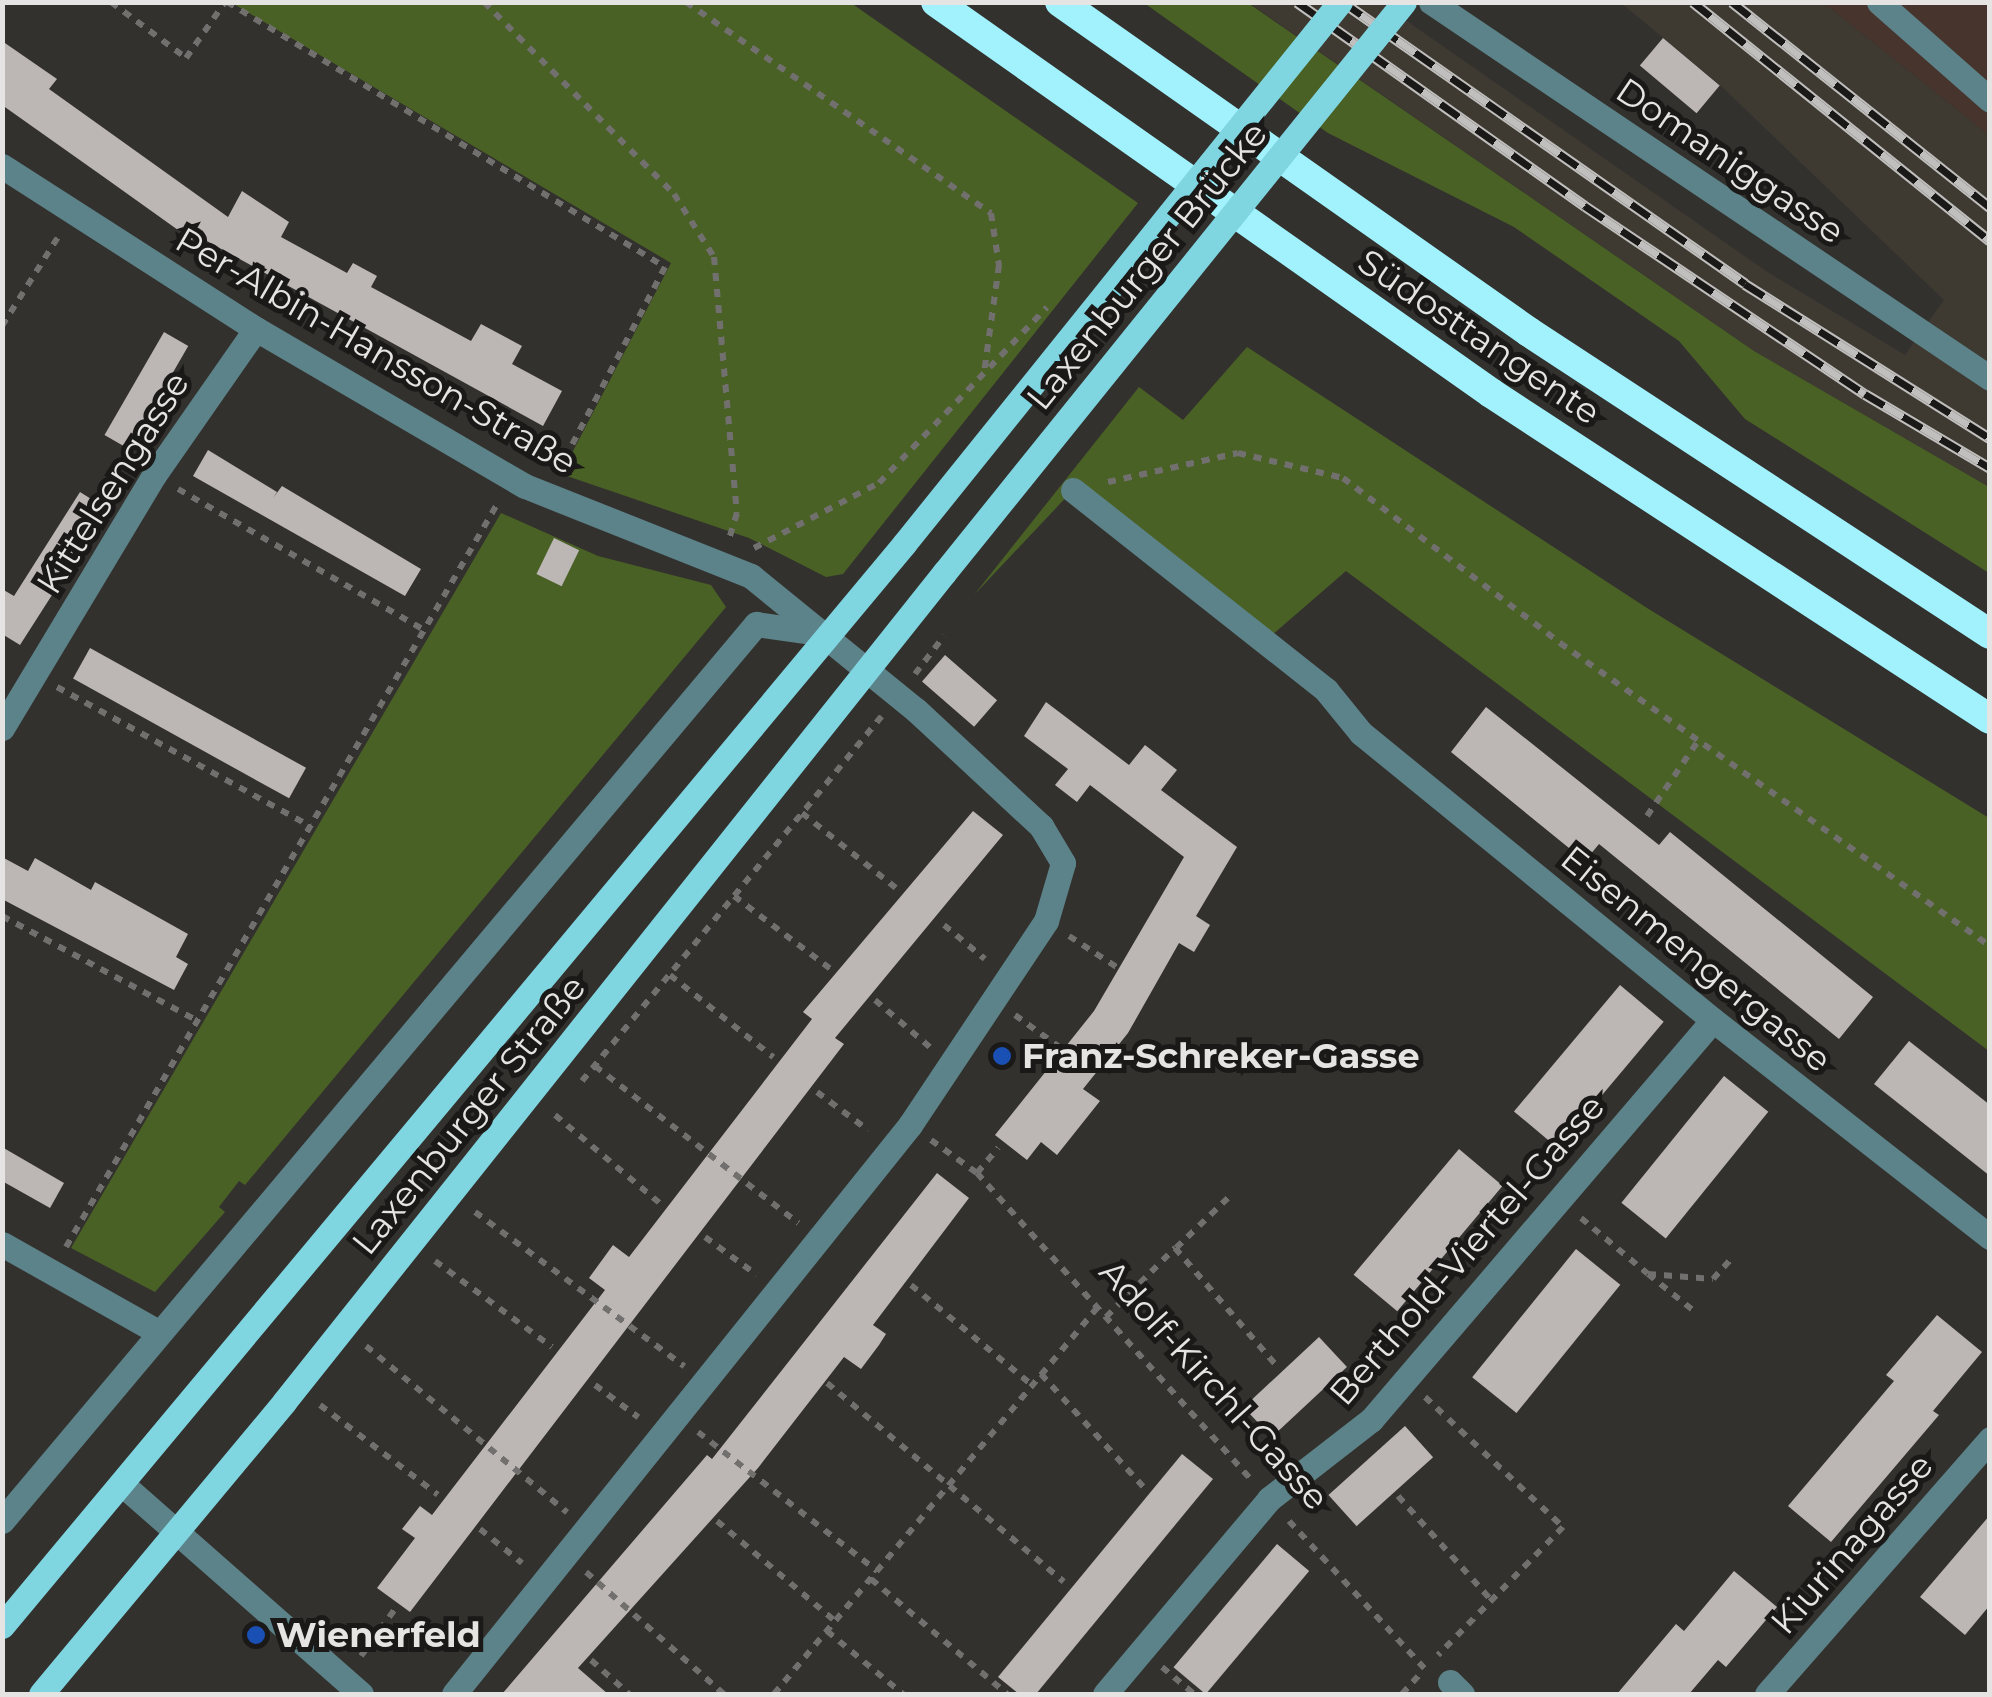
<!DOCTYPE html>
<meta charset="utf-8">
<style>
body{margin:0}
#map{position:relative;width:1992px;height:1697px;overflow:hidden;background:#33312e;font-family:Montserrat,sans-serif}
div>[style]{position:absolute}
.commercial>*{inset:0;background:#47342d}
.built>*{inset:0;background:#3e3a32}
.green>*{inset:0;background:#4a6125}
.building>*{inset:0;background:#bcb6b5;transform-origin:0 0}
.path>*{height:6px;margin-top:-3px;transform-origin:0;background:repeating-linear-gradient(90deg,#72706e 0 8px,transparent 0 16px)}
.minor>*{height:25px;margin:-12.5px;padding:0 12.5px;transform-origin:12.5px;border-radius:12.5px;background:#5c8389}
.major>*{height:25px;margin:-12.5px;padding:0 12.5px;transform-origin:12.5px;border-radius:12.5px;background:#7fd5e0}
.highway>*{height:30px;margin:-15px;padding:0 15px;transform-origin:15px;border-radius:15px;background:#a1f2fd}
.rail>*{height:11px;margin-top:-5.5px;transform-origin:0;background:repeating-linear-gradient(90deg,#1a1918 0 22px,#c0bfbd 0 44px);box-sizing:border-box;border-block:2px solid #c0bfbd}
.major-bridge>*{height:25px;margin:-12.5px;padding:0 12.5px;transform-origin:12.5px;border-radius:12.5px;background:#7fd5e0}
.dots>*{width:28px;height:28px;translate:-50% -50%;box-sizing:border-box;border:5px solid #1a1918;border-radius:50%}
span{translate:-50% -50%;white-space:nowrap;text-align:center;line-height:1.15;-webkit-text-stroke:10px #1a1918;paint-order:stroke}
.street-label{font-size:35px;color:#e5e4e2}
.poi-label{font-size:35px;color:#e5e4e2;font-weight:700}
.left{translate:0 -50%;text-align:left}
.frame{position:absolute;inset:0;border:5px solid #e5e4e2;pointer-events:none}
</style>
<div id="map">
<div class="commercial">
<i style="clip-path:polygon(1824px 3px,1989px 3px,1989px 135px)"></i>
</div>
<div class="built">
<i style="clip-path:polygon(1249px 3px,1381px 3px,1766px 271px,1905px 355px,1944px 300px,1720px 85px,1621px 3px,1824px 3px,1989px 135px,1989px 487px,1754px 351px)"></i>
</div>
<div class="green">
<i style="clip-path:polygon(232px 3px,851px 3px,1138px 203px,843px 574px,826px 577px,749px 538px,561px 474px,671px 263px)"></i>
<i style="clip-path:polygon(1144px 3px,1248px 3px,1754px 351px,1989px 487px,1989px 573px,1745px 419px,1679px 341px,1514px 227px,1328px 133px)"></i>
<i style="clip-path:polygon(1247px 347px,1647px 608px,1989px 818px,1989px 1051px,1346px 571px,1265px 641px,1073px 490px,974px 595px,1139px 387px,1183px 420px)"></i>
<i style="clip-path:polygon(501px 513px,598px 556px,711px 585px,726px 607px,245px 1185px,239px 1181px,219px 1207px,225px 1212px,155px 1292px,71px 1248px)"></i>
</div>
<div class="building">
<i style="left:1663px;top:38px;width:74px;height:36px;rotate:40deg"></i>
<i style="clip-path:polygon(2px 41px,57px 79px,49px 89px,228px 217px,242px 191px,289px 222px,281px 237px,347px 273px,353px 263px,377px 276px,371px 287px,471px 341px,481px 324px,522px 346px,512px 364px,562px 391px,543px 426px,196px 235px,192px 240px,108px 180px,2px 105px)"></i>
<i style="left:164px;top:332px;width:28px;height:119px;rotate:30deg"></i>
<i style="clip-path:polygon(208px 450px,277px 492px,273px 498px,282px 486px,421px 569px,405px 596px,193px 476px)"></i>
<i style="clip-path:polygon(80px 492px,107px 509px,20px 645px,2px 634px,2px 589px,14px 596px)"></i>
<i style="left:554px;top:538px;width:28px;height:40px;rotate:26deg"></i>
<i style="left:90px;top:648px;width:247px;height:35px;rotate:29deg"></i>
<i style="left:945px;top:655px;width:69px;height:35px;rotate:41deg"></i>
<i style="clip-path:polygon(1046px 702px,1129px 765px,1145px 745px,1177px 770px,1161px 790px,1237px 847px,1196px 916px,1210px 925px,1194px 952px,1179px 943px,1128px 1033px,1083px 1089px,1100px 1101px,1057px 1155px,1041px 1142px,1027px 1160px,995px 1135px,1094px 1011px,1184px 857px,1090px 785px,1077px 802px,1055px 785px,1068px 769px,1024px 736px)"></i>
<i style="clip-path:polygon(1486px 707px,1659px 845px,1670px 832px,1873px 997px,1839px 1039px,1599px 844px,1585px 861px,1451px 752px)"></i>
<i style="clip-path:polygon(973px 811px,1003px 835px,835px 1038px,844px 1044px,410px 1612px,377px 1588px,415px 1538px,402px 1529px,420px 1506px,432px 1515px,605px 1290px,589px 1278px,613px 1245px,629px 1257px,812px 1019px,803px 1012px)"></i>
<i style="clip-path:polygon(2px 857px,28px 871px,35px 858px,91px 890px,95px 882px,188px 934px,176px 957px,188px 964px,174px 990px,2px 899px)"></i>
<i style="left:1620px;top:985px;width:57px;height:165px;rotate:40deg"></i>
<i style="clip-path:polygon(1909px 1041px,1990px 1105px,1990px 1176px,1874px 1084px)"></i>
<i style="left:1724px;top:1076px;width:57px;height:163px;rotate:39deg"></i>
<i style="clip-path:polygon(2px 1147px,64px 1183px,50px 1208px,2px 1181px)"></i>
<i style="left:1459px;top:1149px;width:57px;height:164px;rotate:40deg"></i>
<i style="clip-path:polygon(937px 1173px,969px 1198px,873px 1325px,886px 1334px,879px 1345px,861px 1369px,844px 1357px,758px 1468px,578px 1668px,608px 1694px,502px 1694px,707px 1455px,712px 1459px)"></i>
<i style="left:1576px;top:1249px;width:57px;height:165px;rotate:39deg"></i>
<i style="clip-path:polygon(1937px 1315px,1982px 1352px,1933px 1411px,1939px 1415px,1831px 1542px,1788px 1506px,1894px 1381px,1886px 1375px)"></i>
<i style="left:1319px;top:1337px;width:41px;height:103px;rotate:47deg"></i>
<i style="left:1405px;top:1426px;width:42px;height:103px;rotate:48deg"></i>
<i style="clip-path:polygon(1182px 1454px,1213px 1479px,1036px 1694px,1019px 1694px,998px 1677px)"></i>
<i style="clip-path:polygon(1990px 1515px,1990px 1605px,1965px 1635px,1920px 1597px)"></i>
<i style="left:1277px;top:1544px;width:42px;height:161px;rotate:40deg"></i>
<i style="clip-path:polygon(1734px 1571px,1777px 1607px,1726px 1667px,1718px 1660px,1689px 1694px,1617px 1694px,1676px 1624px,1684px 1631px)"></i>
</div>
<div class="path">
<i style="left:111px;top:2px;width:94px;rotate:36.7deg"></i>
<i style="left:186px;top:58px;width:68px;rotate:-55.1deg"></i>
<i style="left:227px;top:2px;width:512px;rotate:31.17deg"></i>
<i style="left:665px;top:267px;width:231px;rotate:117.6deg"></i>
<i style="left:484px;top:2px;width:270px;rotate:45.3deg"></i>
<i style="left:674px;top:194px;width:75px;rotate:57.6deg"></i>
<i style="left:714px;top:257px;width:257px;rotate:84.9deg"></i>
<i style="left:737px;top:513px;width:27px;rotate:107deg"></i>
<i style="left:686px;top:2px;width:371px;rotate:34.7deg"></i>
<i style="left:991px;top:213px;width:53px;rotate:81.3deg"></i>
<i style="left:999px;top:265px;width:109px;rotate:97.9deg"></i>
<i style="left:2px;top:326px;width:109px;rotate:-57.8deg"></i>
<i style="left:1108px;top:482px;width:133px;rotate:-12.6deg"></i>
<i style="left:1238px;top:453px;width:108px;rotate:13.4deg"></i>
<i style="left:1343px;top:478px;width:273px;rotate:37.2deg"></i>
<i style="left:1560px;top:643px;width:526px;rotate:35.17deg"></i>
<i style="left:178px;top:489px;width:284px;rotate:29.8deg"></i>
<i style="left:754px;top:548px;width:141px;rotate:-27.5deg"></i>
<i style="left:879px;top:483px;width:243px;rotate:-46.3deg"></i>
<i style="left:915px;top:674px;width:48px;rotate:-52.7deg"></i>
<i style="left:57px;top:687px;width:289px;rotate:28.8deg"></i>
<i style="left:802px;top:813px;width:120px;rotate:38.6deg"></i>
<i style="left:1647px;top:816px;width:91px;rotate:-55.8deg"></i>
<i style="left:734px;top:896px;width:123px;rotate:37.1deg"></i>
<i style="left:2px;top:916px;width:222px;rotate:28.2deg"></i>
<i style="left:944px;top:925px;width:53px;rotate:39.7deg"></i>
<i style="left:1069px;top:936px;width:59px;rotate:33.1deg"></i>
<i style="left:670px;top:975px;width:132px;rotate:38.5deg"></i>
<i style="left:875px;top:1000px;width:74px;rotate:40.6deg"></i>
<i style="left:1015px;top:1015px;width:58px;rotate:35.9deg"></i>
<i style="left:595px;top:1066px;width:257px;rotate:37.7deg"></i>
<i style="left:582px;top:1081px;width:472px;rotate:-50.6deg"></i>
<i style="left:817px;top:1092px;width:64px;rotate:36.7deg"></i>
<i style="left:555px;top:1115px;width:141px;rotate:40.1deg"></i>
<i style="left:931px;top:1140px;width:57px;rotate:35.7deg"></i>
<i style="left:977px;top:1173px;width:411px;rotate:48.2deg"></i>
<i style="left:977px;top:1173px;width:33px;rotate:-50deg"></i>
<i style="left:475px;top:1212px;width:260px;rotate:36.4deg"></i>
<i style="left:1581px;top:1218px;width:87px;rotate:39.9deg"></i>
<i style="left:1648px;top:1274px;width:65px;rotate:4.4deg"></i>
<i style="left:1713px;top:1279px;width:27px;rotate:-48deg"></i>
<i style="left:705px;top:1237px;width:64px;rotate:36.2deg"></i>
<i style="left:66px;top:1247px;width:863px;rotate:-59.87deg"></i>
<i style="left:1176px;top:1248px;width:74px;rotate:-43.9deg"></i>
<i style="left:435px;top:1261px;width:145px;rotate:36.3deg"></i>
<i style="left:1648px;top:1274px;width:59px;rotate:38.8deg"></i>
<i style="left:911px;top:1285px;width:157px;rotate:39.6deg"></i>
<i style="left:1106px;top:1317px;width:98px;rotate:-45deg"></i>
<i style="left:1175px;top:1248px;width:156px;rotate:49.2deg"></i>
<i style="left:366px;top:1346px;width:261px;rotate:39.6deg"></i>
<i style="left:1041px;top:1374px;width:158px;rotate:47.8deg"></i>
<i style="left:827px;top:1383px;width:309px;rotate:40deg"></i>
<i style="left:595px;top:1385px;width:54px;rotate:36.7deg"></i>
<i style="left:1425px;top:1397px;width:190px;rotate:43.3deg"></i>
<i style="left:1563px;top:1527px;width:179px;rotate:134.3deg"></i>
<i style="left:320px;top:1405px;width:148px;rotate:37.3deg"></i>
<i style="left:698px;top:1432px;width:227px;rotate:37.8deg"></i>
<i style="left:1398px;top:1496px;width:141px;rotate:48.2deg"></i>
<i style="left:717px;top:1521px;width:155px;rotate:40.3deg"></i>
<i style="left:1289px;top:1521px;width:202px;rotate:47.4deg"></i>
<i style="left:480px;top:1529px;width:54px;rotate:39deg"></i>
<i style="left:586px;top:1572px;width:184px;rotate:41.5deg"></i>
<i style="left:871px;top:1579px;width:178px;rotate:40.2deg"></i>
<i style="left:827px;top:1631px;width:99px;rotate:39.7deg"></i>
<i style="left:361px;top:1656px;width:58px;rotate:-54.1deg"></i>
<i style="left:591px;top:1660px;width:51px;rotate:41.8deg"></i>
<i style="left:1162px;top:1667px;width:42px;rotate:40.2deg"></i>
<i style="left:774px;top:1694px;width:503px;rotate:-50.08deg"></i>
<i style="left:1402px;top:1694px;width:31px;rotate:-48deg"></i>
</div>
<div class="minor">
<i style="left:1431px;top:2px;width:674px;rotate:33.93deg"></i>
<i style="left:1879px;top:2px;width:148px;rotate:41.4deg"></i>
<i style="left:2px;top:166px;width:302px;rotate:32.7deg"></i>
<i style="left:256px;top:329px;width:311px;rotate:30.3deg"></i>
<i style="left:525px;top:486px;width:243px;rotate:21.7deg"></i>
<i style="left:751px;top:576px;width:213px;rotate:39.1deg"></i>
<i style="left:916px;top:710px;width:171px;rotate:42.9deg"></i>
<i style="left:1041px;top:826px;width:43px;rotate:59.3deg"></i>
<i style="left:1063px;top:863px;width:60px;rotate:106.3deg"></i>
<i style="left:1046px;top:921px;width:245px;rotate:123.7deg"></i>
<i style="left:910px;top:1125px;width:729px;rotate:128.71deg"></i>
<i style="left:1073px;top:490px;width:323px;rotate:38.3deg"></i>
<i style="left:1326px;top:690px;width:55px;rotate:50.9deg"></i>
<i style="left:1361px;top:733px;width:454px;rotate:39.2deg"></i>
<i style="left:1713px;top:1020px;width:352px;rotate:38.1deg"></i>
<i style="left:2px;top:728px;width:295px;rotate:-59deg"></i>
<i style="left:154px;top:475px;width:178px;rotate:-55.1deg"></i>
<i style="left:2px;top:1244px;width:179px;rotate:29.4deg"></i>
<i style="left:122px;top:1484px;width:318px;rotate:41.3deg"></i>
<i style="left:2px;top:1521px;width:1172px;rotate:-49.95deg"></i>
<i style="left:756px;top:624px;width:70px;rotate:8.2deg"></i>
<i style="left:1450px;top:1682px;width:17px;rotate:45deg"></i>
<i style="left:1105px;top:1694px;width:255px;rotate:-49.9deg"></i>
<i style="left:1269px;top:1499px;width:129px;rotate:-37.8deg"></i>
<i style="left:1371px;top:1420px;width:526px;rotate:-49.47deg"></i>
<i style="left:1767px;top:1694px;width:339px;rotate:-48.8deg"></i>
</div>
<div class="major">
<i style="left:2px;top:1626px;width:1409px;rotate:-50.18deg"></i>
<i style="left:41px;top:1694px;width:380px;rotate:-50.2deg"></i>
<i style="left:284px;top:1402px;width:1060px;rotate:-51.48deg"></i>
</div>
<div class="highway">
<i style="left:936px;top:2px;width:679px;rotate:35.16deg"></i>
<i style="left:1491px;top:393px;width:596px;rotate:33.16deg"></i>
<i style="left:1060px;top:2px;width:573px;rotate:35.13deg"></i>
<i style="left:1529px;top:332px;width:551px;rotate:33.23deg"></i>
</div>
<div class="rail">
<i style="left:1297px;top:2px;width:353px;rotate:35.3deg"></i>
<i style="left:1585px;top:206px;width:337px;rotate:33.9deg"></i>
<i style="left:1865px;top:394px;width:145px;rotate:30.6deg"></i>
<i style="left:1343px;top:2px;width:491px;rotate:35deg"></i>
<i style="left:1745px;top:284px;width:289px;rotate:32.2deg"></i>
<i style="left:1693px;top:2px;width:381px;rotate:38.8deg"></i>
<i style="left:1732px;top:2px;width:330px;rotate:38.5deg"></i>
</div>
<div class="major-bridge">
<i style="left:904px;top:544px;width:696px;rotate:-51.19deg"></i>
<i style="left:944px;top:573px;width:733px;rotate:-51.14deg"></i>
</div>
<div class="dots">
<i style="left:1002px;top:1056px;background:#1a4fb4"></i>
<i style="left:256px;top:1635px;background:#1a4fb4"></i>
</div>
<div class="street-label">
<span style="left:1730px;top:161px;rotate:34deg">Domaniggasse</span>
<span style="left:1147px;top:266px;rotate:-51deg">Laxenburger Brücke</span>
<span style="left:1479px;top:337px;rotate:34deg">Südosttangente</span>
<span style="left:376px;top:351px;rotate:30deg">Per-Albin-Hansson-Straße</span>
<span style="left:113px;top:483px;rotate:-58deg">Kittelsengasse</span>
<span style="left:1696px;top:959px;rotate:39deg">Eisenmengergasse</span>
<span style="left:469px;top:1115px;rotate:-51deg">Laxenburger Straße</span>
<span style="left:1467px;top:1250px;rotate:-49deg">Berthold-Viertel-Gasse</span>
<span style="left:1214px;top:1385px;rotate:48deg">Adolf-Kirchl-Gasse</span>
<span style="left:1852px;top:1544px;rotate:-49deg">Kiurinagasse</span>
</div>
<div class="poi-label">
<span class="left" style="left:1022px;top:1056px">Franz-Schreker-Gasse</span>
<span class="left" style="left:276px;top:1635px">Wienerfeld</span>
</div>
<div class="frame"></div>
</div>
